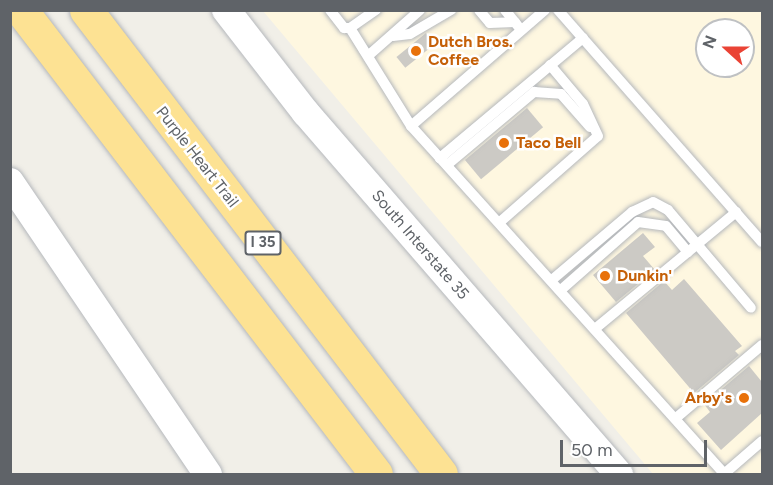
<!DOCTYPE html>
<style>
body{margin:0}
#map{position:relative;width:773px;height:485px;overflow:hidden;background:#f1efe8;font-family:Figtree,sans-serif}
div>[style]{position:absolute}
.commercial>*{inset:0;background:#fef7e0}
.building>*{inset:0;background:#cccac5;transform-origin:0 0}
.roads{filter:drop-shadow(0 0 2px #b5b8bc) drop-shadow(0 0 2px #b5b8bc)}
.service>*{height:10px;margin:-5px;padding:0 5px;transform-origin:5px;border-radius:5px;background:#fff}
.secondary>*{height:28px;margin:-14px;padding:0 14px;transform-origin:14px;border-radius:14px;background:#fff}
.motorway>*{height:33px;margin:-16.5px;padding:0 16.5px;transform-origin:16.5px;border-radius:16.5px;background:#fde293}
.dots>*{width:16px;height:16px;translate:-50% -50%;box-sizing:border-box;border:3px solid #fff;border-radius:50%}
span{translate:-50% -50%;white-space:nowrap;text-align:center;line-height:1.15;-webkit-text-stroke:5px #fff;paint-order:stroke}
.shield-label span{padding:2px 4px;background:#fff;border:2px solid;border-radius:4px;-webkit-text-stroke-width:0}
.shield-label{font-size:15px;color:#5f6368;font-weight:700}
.food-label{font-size:16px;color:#c56008;font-weight:700}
.left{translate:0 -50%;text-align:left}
.right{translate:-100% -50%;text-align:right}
.street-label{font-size:16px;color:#5f6368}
.frame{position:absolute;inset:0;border:12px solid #5f6368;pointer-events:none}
.north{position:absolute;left:695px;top:18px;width:60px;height:60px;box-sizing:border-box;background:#fff;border:2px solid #bfc1c3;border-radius:50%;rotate:291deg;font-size:16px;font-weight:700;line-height:24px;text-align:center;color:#5f6368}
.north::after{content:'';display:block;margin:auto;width:21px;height:27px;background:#ea4335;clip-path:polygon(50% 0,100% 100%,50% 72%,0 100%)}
.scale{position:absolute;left:560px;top:440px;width:147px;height:27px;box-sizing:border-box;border:3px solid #5f6368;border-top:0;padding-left:8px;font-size:18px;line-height:21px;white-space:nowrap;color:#5f6368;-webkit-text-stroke:4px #fff;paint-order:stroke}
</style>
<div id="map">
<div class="commercial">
<i style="clip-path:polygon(evenodd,263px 11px,762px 11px,762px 474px,653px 474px,263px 11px,707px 30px,743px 30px,743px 66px,707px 66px,707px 30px)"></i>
</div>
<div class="building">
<i style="left:426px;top:33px;width:14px;height:38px;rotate:51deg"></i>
<i style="left:527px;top:108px;width:25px;height:81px;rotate:50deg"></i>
<i style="clip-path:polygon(643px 233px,655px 247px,643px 256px,655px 270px,616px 302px,593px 275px)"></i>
<i style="clip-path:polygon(684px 279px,742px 346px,735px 351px,739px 355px,694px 393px,626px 313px,664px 281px,672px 290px)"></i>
<i style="clip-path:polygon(749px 366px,762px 382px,762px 413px,721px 450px,697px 423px,710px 412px,704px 404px)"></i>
</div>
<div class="roads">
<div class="service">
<i style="left:330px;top:10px;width:23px;rotate:52deg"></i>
<i style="left:344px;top:28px;width:6px"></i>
<i style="left:350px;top:28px;width:32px;rotate:-35deg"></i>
<i style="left:479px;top:10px;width:17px;rotate:50deg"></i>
<i style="left:490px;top:23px;width:25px;rotate:-2deg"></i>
<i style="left:505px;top:10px;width:21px;rotate:51deg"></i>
<i style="left:558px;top:10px;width:309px;rotate:48.7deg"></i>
<i style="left:350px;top:28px;width:115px;rotate:58.1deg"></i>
<i style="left:393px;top:36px;width:17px;rotate:-7deg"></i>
<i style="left:410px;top:34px;width:48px;rotate:-30.3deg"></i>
<i style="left:583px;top:38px;width:187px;rotate:140deg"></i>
<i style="left:440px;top:158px;width:426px;rotate:48deg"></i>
<i style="left:369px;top:55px;width:68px;rotate:-41.4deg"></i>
<i style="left:440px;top:158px;width:43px;rotate:-132.2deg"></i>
<i style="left:411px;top:126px;width:177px;rotate:-40.9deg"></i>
<i style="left:447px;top:165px;width:114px;rotate:-40deg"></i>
<i style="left:534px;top:92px;width:27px;rotate:4deg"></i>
<i style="left:561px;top:94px;width:44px;rotate:48.7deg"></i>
<i style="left:500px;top:222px;width:130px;rotate:-41.3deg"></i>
<i style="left:598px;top:136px;width:35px;rotate:-115deg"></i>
<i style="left:583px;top:104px;width:51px;rotate:-130.2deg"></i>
<i style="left:553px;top:279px;width:104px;rotate:-40.3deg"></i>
<i style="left:632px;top:212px;width:23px;rotate:-25deg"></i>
<i style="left:653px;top:202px;width:17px;rotate:28deg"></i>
<i style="left:668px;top:210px;width:128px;rotate:49.7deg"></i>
<i style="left:562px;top:289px;width:101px;rotate:-41.4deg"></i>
<i style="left:638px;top:222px;width:28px;rotate:8deg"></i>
<i style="left:666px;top:226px;width:34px;rotate:50deg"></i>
<i style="left:596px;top:328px;width:182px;rotate:-39.6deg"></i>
<i style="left:676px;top:418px;width:113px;rotate:-40.3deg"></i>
<i style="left:724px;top:474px;width:50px;rotate:-41deg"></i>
</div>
<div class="secondary">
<i style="left:226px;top:10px;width:130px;rotate:52.2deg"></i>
<i style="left:306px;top:113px;width:478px;rotate:49.1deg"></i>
<i style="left:10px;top:182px;width:353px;rotate:55.9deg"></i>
</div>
<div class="motorway">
<i style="left:21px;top:10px;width:584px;rotate:52.58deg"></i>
<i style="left:86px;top:10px;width:584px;rotate:52.58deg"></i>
</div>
</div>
<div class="dots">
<i style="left:416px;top:51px;background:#e8710a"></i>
<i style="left:504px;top:143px;background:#e8710a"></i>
<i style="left:605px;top:276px;background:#e8710a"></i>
<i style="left:744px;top:398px;background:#e8710a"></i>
</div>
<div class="shield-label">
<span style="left:263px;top:243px">I 35</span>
</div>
<div class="food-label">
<span class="left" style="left:428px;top:51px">Dutch Bros.<br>Coffee</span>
<span class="left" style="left:516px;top:143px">Taco Bell</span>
<span class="left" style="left:617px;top:276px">Dunkin'</span>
<span class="right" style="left:732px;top:398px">Arby's</span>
</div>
<div class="street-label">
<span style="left:197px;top:157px;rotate:52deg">Purple Heart Trail</span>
<span style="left:420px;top:245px;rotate:49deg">South Interstate 35</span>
</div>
<div class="frame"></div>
<div class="north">N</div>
<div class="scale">50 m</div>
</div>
